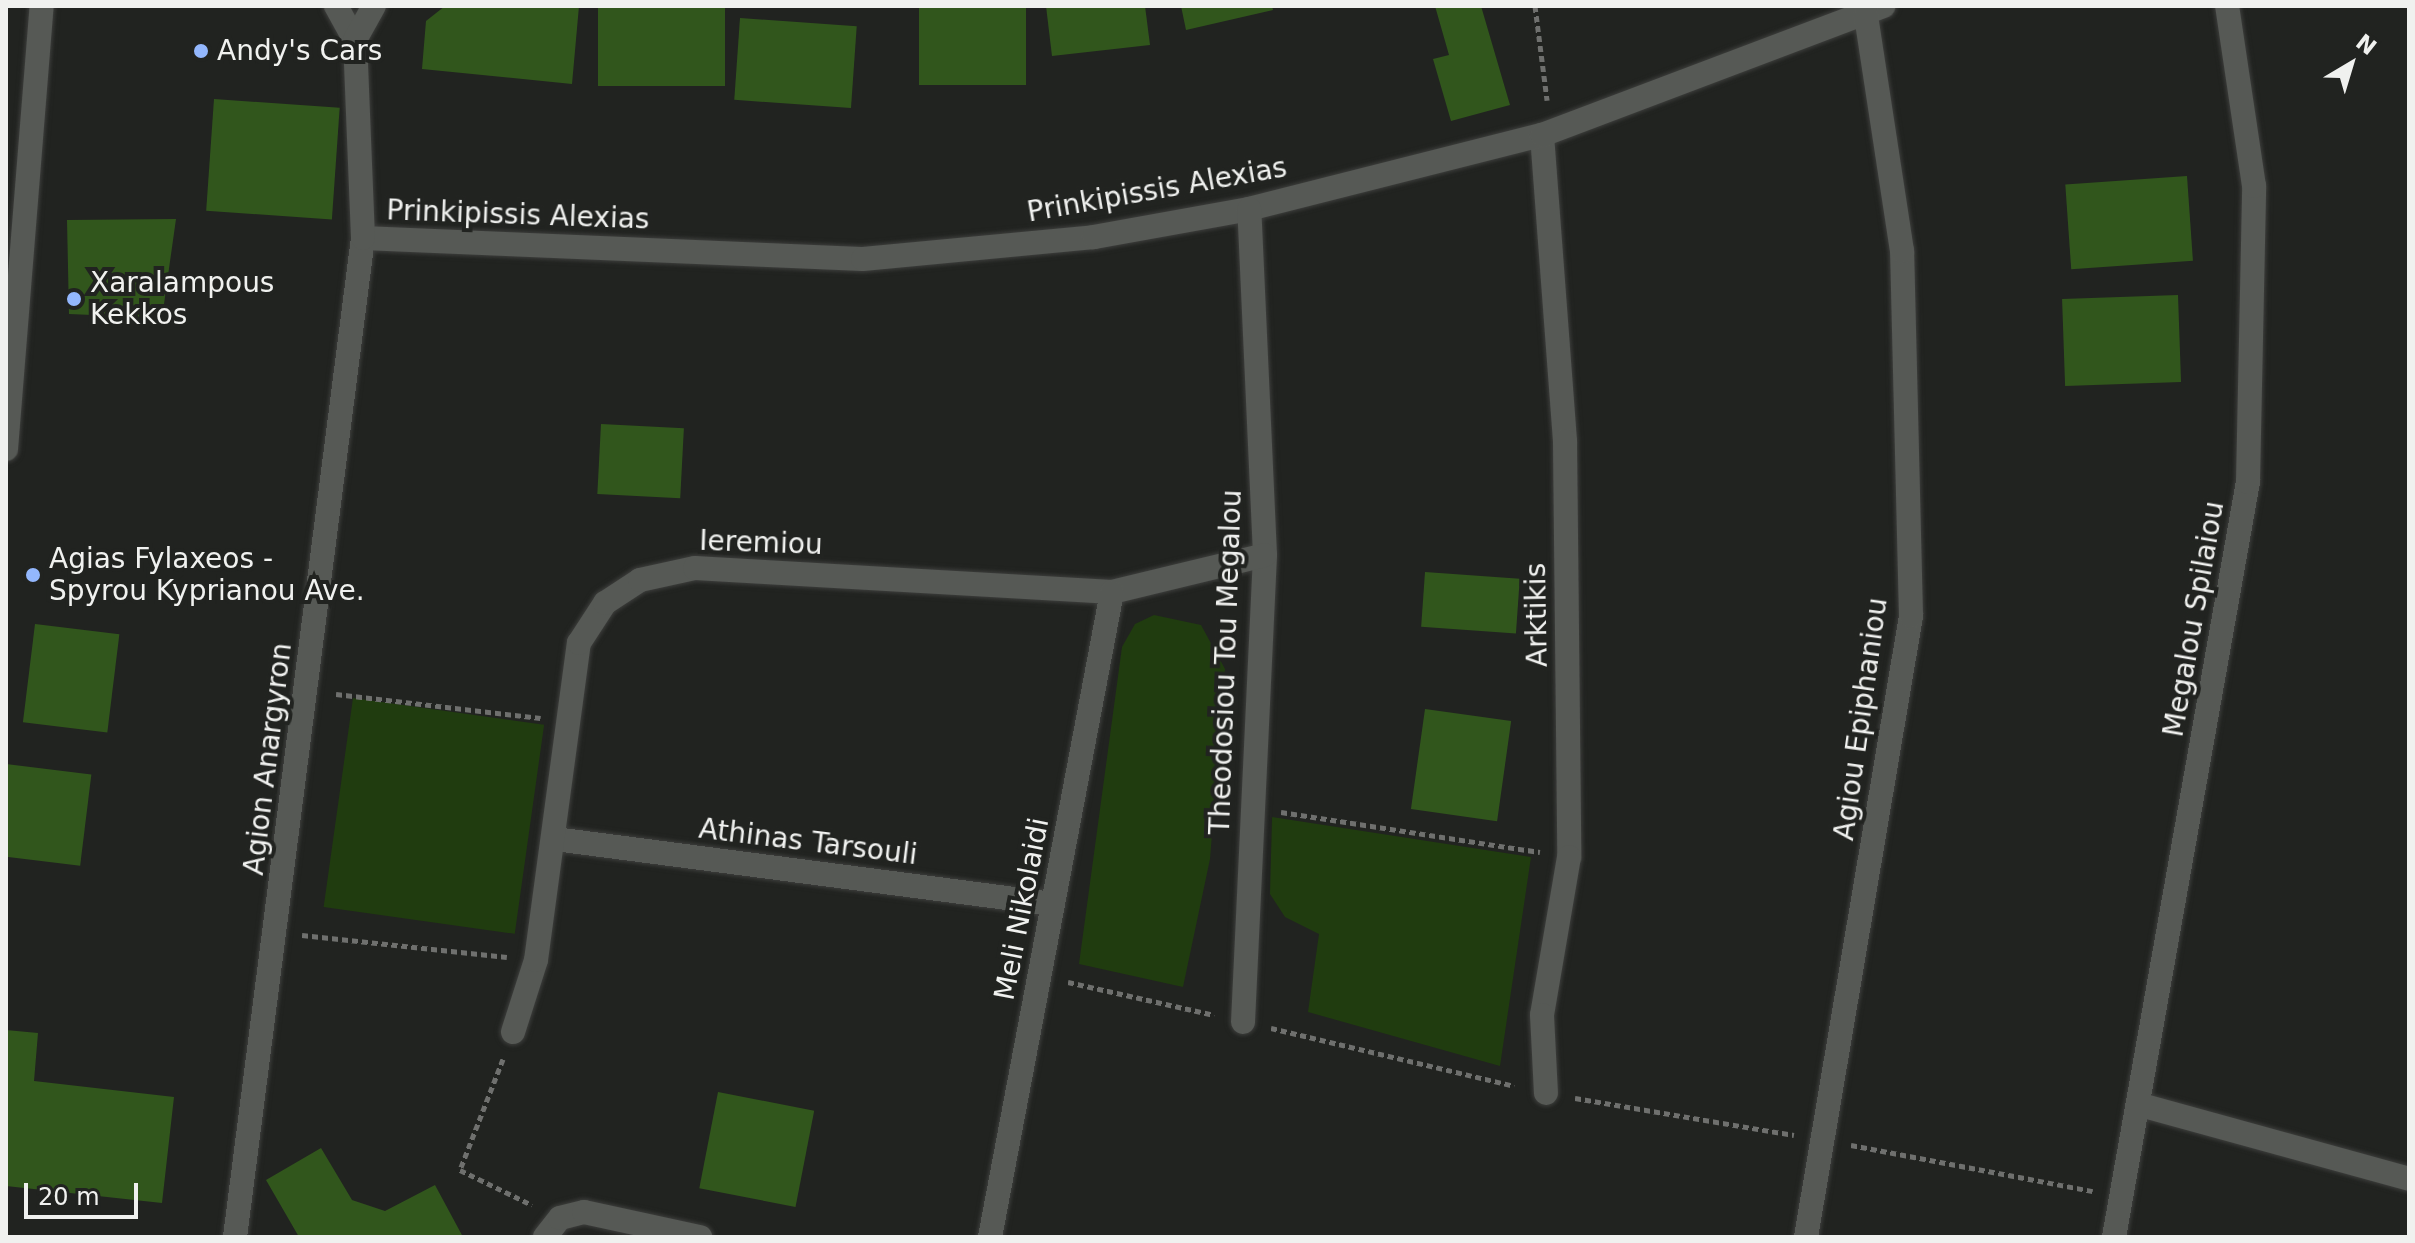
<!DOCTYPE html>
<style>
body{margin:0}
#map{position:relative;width:2415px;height:1243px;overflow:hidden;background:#212320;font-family:"DejaVu Sans",sans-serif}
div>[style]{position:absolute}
.green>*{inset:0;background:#203c0f;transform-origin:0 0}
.building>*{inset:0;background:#31561c;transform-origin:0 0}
.path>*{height:5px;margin-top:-2.5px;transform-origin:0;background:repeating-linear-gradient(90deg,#6f706e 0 6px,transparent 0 10px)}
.roads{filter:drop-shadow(0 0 2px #3d3e3c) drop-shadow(0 0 2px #3d3e3c)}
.street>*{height:24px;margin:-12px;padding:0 12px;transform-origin:12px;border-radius:12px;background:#565955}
.secondary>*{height:24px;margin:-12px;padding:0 12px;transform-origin:12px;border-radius:12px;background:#565955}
.dots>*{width:22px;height:22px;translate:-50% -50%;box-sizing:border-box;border:4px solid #212320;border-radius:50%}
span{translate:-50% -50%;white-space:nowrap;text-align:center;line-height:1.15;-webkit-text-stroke:8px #212320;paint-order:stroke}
.poi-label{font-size:28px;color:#f0f1ef}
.left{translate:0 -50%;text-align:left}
.street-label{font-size:28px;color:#f0f1ef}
.frame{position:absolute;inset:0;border:8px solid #f0f1ef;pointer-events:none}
.north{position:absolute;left:2311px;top:24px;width:80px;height:80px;-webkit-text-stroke:6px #212320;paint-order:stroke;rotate:38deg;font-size:22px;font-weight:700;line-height:32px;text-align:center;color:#f0f1ef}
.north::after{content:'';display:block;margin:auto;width:28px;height:36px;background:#f0f1ef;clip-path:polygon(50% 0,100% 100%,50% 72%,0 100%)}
.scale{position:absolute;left:24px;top:1183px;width:114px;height:36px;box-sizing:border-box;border:4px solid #f0f1ef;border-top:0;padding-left:10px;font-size:24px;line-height:28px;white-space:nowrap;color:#f0f1ef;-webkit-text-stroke:6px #212320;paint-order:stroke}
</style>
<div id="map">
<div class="green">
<i style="clip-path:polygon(1154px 615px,1201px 625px,1225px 669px,1210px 859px,1183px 987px,1079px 964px,1122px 647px,1135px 624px)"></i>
<i style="left:353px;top:698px;width:193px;height:211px;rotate:8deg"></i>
<i style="clip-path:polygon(1272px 817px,1531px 857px,1500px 1066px,1308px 1012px,1319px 934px,1285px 917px,1270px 894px)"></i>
</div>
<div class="building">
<i style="clip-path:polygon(445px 6px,579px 6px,572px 84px,422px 69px,426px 21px)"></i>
<i style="left:598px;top:6px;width:127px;height:80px"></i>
<i style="left:919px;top:6px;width:107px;height:79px"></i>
<i style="clip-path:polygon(1046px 6px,1145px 6px,1150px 45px,1052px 56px)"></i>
<i style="clip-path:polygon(1181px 6px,1272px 6px,1273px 10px,1186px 30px)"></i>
<i style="clip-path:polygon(1435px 6px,1481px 6px,1510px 105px,1451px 121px,1433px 59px,1449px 55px)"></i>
<i style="left:740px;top:18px;width:117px;height:82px;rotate:4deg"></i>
<i style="left:214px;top:99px;width:126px;height:112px;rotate:4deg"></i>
<i style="left:2187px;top:176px;width:85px;height:122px;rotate:86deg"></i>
<i style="clip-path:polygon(176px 219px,162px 318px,69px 314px,67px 220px)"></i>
<i style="left:2178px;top:295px;width:87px;height:116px;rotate:88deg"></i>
<i style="left:601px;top:424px;width:83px;height:70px;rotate:3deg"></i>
<i style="left:1425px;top:572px;width:95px;height:55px;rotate:4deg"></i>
<i style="left:35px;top:624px;width:85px;height:99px;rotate:7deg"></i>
<i style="left:1425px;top:709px;width:87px;height:101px;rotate:8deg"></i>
<i style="left:6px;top:764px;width:86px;height:92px;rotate:7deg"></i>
<i style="clip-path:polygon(6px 1030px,38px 1033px,34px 1081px,174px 1097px,162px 1203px,6px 1186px)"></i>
<i style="left:718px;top:1092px;width:98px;height:98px;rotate:11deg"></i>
<i style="clip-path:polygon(321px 1148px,352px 1200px,385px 1211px,435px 1185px,463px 1237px,299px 1237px,266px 1180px)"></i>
</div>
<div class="path">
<i style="left:1535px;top:6px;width:95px;rotate:82.7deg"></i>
<i style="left:336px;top:694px;width:206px;rotate:6.7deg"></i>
<i style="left:1281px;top:812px;width:262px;rotate:8.8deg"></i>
<i style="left:302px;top:935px;width:206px;rotate:6.1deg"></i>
<i style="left:1068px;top:982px;width:150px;rotate:12.7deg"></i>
<i style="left:1271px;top:1028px;width:250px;rotate:13.4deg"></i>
<i style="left:503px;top:1059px;width:119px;rotate:111.2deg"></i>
<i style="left:460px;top:1170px;width:80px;rotate:25.9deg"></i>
<i style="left:1575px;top:1098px;width:222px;rotate:9.6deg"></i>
<i style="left:1851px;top:1145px;width:246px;rotate:10.8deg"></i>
</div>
<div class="roads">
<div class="street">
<i style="left:336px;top:6px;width:39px;rotate:61deg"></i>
<i style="left:1542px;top:135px;width:307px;rotate:85.7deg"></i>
<i style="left:1565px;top:441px;width:416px;rotate:89.4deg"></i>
<i style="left:1569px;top:857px;width:160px;rotate:99.7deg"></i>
<i style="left:1542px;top:1015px;width:78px;rotate:87.1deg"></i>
<i style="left:363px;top:238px;width:500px;rotate:2.41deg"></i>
<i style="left:863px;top:259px;width:232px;rotate:-5.4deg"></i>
<i style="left:1094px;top:237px;width:158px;rotate:-10.2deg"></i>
<i style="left:1249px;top:209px;width:302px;rotate:-14.2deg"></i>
<i style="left:1542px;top:135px;width:365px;rotate:-20.7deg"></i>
<i style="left:555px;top:839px;width:502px;rotate:7.44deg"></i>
<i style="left:1243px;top:1022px;width:468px;rotate:-87.3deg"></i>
<i style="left:1265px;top:555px;width:346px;rotate:-92.6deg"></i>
<i style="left:513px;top:1032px;width:76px;rotate:-72.3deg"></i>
<i style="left:536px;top:960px;width:320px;rotate:-82.3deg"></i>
<i style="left:579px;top:643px;width:48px;rotate:-57deg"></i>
<i style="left:605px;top:603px;width:42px;rotate:-33.3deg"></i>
<i style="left:640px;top:580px;width:56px;rotate:-12.3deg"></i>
<i style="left:695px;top:568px;width:418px;rotate:3.3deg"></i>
<i style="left:1112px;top:592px;width:157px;rotate:-13.6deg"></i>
<i style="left:2141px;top:1105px;width:278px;rotate:15.4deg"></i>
<i style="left:235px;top:1237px;width:1007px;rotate:-82.7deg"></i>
<i style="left:363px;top:238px;width:198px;rotate:-92.3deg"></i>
<i style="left:355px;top:40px;width:39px;rotate:-61deg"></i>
<i style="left:545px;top:1237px;width:24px;rotate:-52deg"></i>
<i style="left:560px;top:1218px;width:25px;rotate:-14deg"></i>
<i style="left:584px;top:1212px;width:119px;rotate:12.2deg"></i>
<i style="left:990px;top:1237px;width:656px;rotate:-79.29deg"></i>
<i style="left:1806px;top:1237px;width:630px;rotate:-80.4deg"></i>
<i style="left:1911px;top:616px;width:365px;rotate:-91.4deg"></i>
<i style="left:1902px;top:251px;width:239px;rotate:-98.7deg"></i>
<i style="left:2114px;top:1237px;width:767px;rotate:-79.94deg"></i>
<i style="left:2248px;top:482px;width:296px;rotate:-88.8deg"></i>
<i style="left:2254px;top:186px;width:182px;rotate:-98.5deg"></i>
</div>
<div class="secondary">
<i style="left:6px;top:449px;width:444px;rotate:-85.4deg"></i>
</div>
</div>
<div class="dots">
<i style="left:201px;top:51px;background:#93b7fd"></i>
<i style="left:74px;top:299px;background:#93b7fd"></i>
<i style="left:33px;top:575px;background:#93b7fd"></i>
</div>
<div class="poi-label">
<span class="left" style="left:217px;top:51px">Andy's Cars</span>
<span class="left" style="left:90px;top:299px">Xaralampous<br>Kekkos</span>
<span class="left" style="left:49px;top:575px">Agias Fylaxeos -<br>Spyrou Kyprianou Ave.</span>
</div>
<div class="street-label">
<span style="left:1157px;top:190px;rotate:-10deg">Prinkipissis Alexias</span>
<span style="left:518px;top:215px;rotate:2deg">Prinkipissis Alexias</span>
<span style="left:761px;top:543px;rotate:2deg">Ieremiou</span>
<span style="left:1537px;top:615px;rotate:-91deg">Arktikis</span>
<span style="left:2194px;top:619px;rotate:-80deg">Megalou Spilaiou</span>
<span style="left:1226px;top:662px;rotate:-88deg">Theodosiou Tou Megalou</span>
<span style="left:1861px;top:719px;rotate:-82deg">Agiou Epiphaniou</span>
<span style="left:268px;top:759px;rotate:-83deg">Agion Anargyron</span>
<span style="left:808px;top:842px;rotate:7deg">Athinas Tarsouli</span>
<span style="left:1022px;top:909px;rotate:-79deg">Meli Nikolaidi</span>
</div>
<div class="frame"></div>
<div class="north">N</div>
<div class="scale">20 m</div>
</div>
